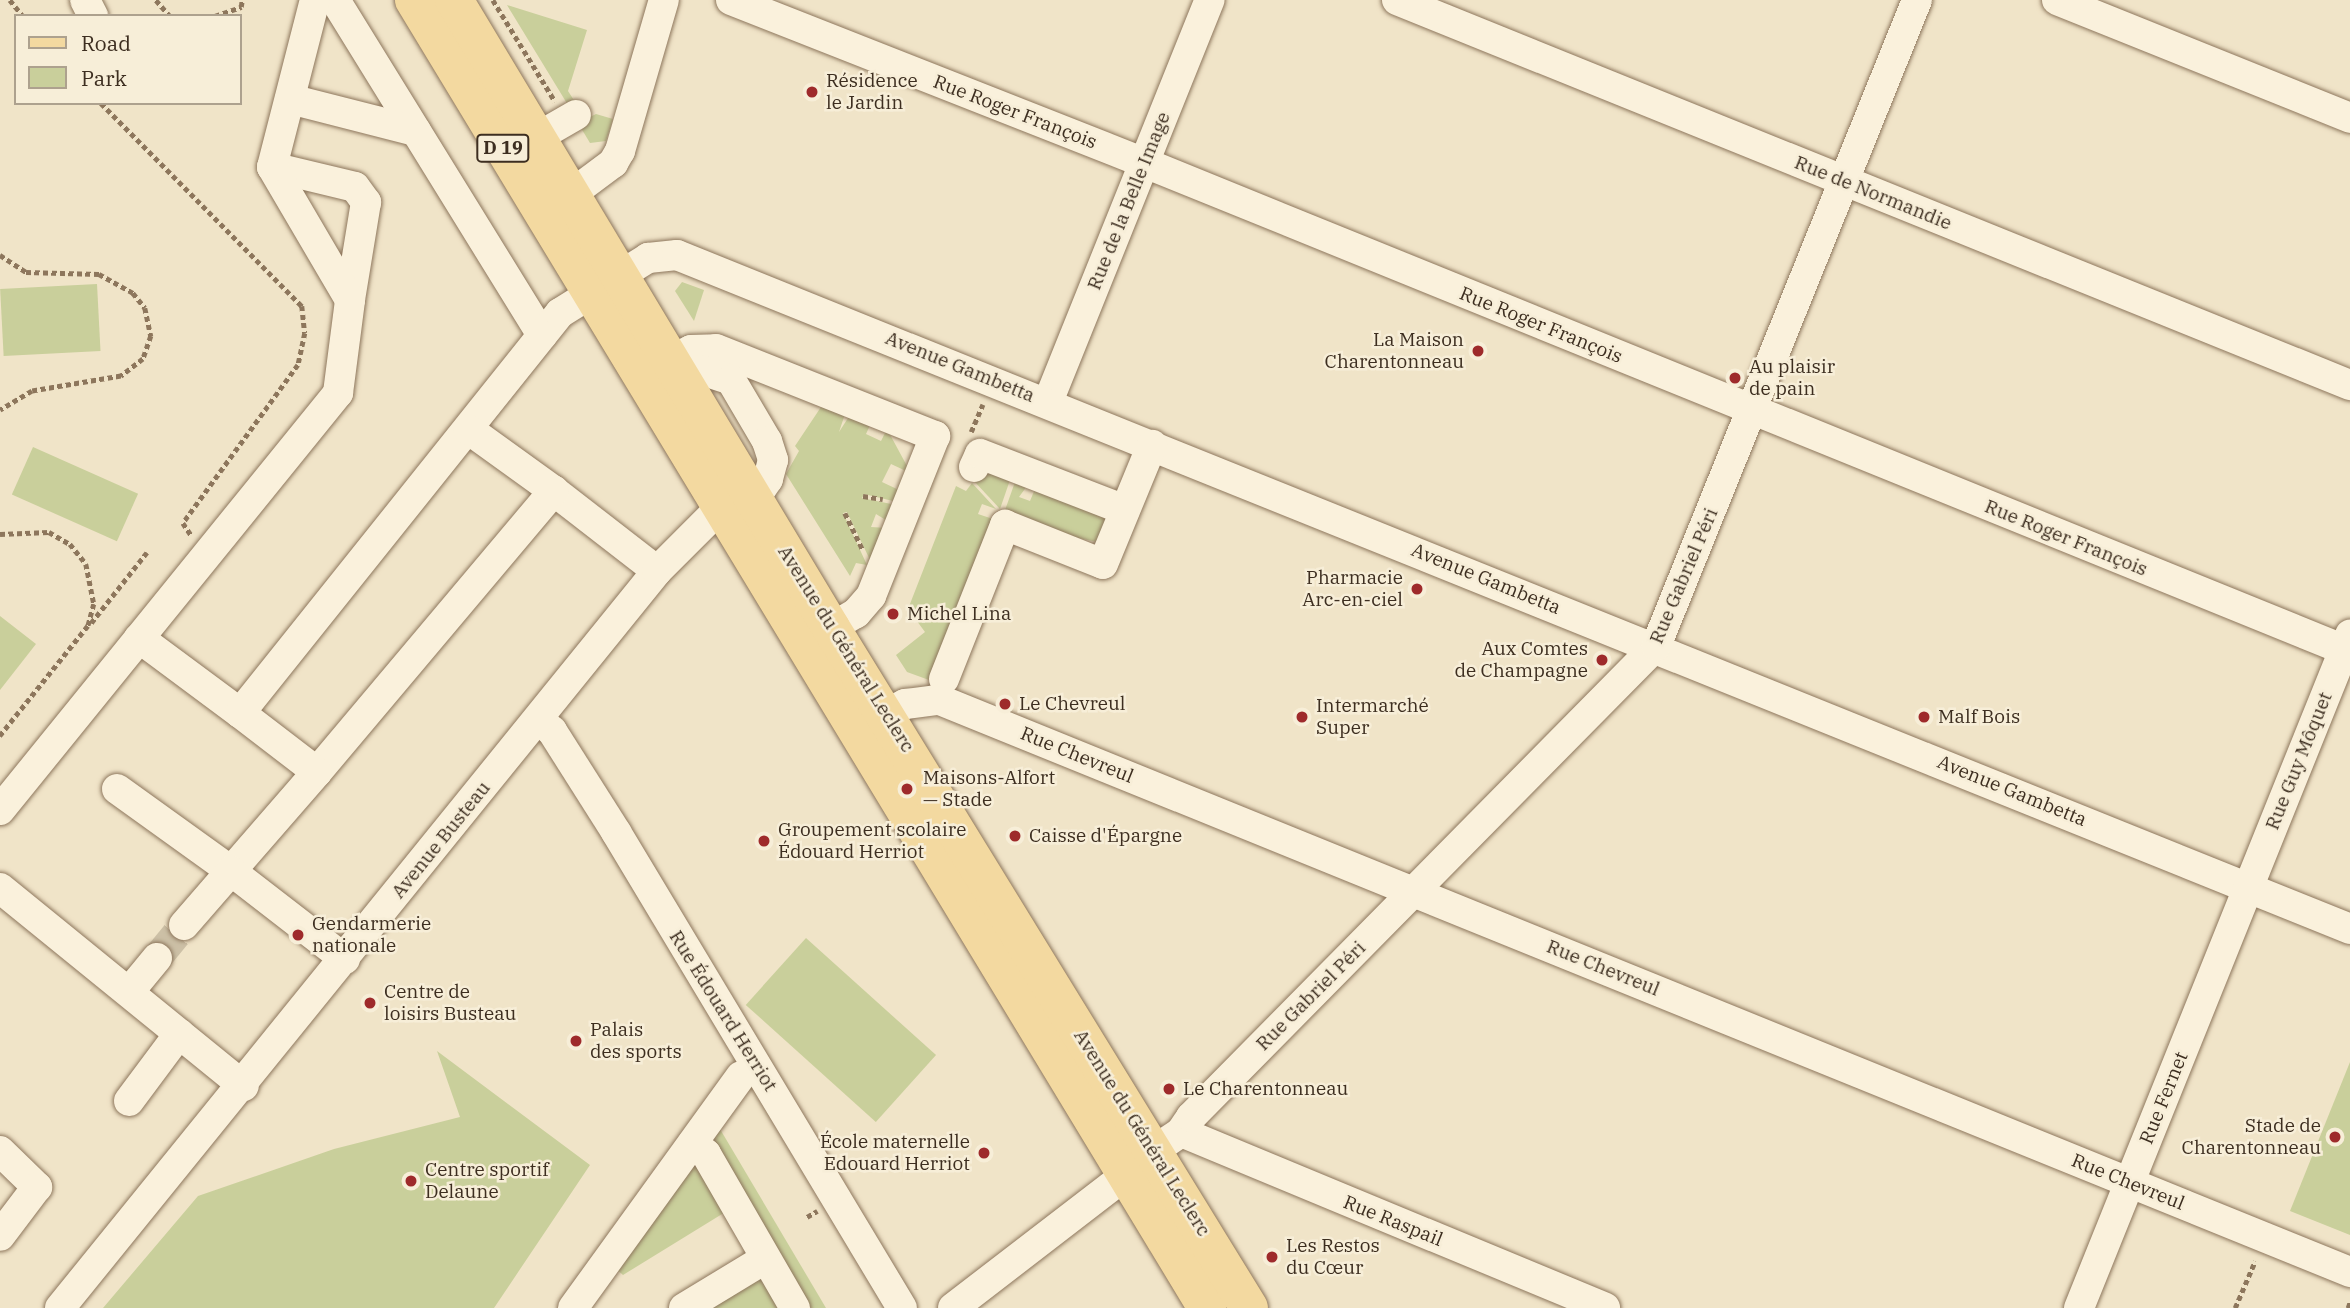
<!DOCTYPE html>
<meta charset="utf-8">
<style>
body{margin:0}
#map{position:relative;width:2350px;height:1308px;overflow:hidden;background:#f0e4c8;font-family:"IBM Plex Serif",serif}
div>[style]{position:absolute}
.green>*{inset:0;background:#c9cf9b;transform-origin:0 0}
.minor-tunnel>*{height:30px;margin-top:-15px;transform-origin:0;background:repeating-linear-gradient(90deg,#ccc0a6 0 30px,transparent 0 45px)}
.path>*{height:4.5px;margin-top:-2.25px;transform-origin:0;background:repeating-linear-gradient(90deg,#8d765c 0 5px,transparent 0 8.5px)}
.roads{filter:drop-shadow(0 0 2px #8d765c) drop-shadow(0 0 2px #8d765c)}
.minor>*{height:30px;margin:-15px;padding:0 15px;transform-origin:15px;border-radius:15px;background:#faf1dc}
.major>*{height:38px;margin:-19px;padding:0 19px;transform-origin:19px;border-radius:19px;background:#f3d9a0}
.dots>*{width:19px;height:19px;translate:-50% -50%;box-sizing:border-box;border:4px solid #f7eed8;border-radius:50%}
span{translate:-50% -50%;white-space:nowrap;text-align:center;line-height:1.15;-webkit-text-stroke:5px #f7eed8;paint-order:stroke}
.shield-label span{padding:2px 5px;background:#f7eed8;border:2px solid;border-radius:5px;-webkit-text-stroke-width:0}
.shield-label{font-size:18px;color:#3d2e20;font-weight:700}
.poi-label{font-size:19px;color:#3d2e20}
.left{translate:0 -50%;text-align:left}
.right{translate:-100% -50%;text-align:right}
.street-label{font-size:19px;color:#3d2e20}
.legend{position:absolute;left:14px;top:14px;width:228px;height:91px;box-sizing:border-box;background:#f7eed8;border:2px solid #ada18e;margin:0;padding:9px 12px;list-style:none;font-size:21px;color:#3d2e20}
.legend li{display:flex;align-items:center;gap:14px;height:35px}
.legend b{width:35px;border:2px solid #ada18e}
</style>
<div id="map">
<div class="green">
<i style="clip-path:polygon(507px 5px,587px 30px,568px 91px,579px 108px,571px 110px)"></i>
<i style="clip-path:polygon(596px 114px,613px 119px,606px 141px,590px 143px,578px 123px)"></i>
<i style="clip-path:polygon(682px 282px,704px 290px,694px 321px,675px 291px)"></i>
<i style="left:97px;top:284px;width:67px;height:97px;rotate:87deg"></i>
<i style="clip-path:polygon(821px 407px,845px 414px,839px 432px,850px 415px,871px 423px,866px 434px,881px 441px,887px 429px,907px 466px,906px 471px,891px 464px,882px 482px,901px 491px,897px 502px,864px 494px,862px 498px,896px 505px,889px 522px,876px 514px,871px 527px,887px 528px,871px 562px,847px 512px,843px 513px,867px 565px,856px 563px,850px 576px,786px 474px,799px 451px,795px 446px)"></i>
<i style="left:33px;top:447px;width:115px;height:52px;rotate:24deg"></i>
<i style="clip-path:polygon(980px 468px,1010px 480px,1000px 509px,974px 481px)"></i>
<i style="clip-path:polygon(1015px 482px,1027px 486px,1019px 497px,1030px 501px,1035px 489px,1106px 518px,1097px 542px,1017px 525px,1004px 513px)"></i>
<i style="clip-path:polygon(972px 483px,996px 509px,982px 504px,978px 514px,993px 519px,929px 680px,907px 672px,896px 655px,925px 632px,908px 609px,956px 486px,966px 491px)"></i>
<i style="clip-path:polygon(0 616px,36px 644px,0 690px)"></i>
<i style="left:806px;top:938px;width:175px;height:90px;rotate:42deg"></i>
<i style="clip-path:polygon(437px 1051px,590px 1165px,494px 1308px,103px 1308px,198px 1196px,334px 1149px,460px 1117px)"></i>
<i style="clip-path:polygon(2350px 1062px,2350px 1235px,2290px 1211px)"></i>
<i style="clip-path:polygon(717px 1124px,826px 1308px,811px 1308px,713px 1146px)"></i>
<i style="clip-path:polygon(695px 1163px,727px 1211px,623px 1275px,615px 1268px)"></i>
<i style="clip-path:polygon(763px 1277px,786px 1308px,704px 1308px)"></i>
</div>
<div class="minor-tunnel">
<i style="left:157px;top:958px;width:43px;rotate:-50.7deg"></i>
</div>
<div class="path">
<i style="left:10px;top:0;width:21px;rotate:51deg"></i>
<i style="left:156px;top:0;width:21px;rotate:49deg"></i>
<i style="left:493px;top:0;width:119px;rotate:58.5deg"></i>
<i style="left:215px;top:16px;width:28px;rotate:-19deg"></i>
<i style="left:241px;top:7px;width:7px;rotate:-82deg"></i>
<i style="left:101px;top:103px;width:286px;rotate:45.3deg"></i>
<i style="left:302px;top:306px;width:27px;rotate:84deg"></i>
<i style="left:305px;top:333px;width:33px;rotate:102deg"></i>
<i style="left:298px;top:365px;width:195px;rotate:126deg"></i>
<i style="left:183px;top:523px;width:14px;rotate:56deg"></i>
<i style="left:0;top:255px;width:31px;rotate:33deg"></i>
<i style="left:26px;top:272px;width:73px;rotate:1.6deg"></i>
<i style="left:99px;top:274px;width:39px;rotate:29deg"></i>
<i style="left:133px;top:293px;width:19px;rotate:51deg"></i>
<i style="left:145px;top:308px;width:29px;rotate:78deg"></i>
<i style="left:151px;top:336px;width:24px;rotate:109deg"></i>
<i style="left:143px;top:359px;width:28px;rotate:142deg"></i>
<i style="left:121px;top:376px;width:90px;rotate:170.4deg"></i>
<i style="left:32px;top:391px;width:37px;rotate:149deg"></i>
<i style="left:971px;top:432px;width:30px;rotate:-67deg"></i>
<i style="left:863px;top:496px;width:20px;rotate:9deg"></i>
<i style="left:845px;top:513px;width:41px;rotate:64.1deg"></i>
<i style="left:0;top:534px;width:49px;rotate:-2.3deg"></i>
<i style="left:49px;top:532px;width:24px;rotate:30deg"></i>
<i style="left:70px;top:544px;width:26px;rotate:51deg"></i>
<i style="left:86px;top:564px;width:41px;rotate:78.7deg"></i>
<i style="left:94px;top:604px;width:23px;rotate:105deg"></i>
<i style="left:88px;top:626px;width:141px;rotate:128.7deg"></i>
<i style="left:91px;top:623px;width:90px;rotate:-51.7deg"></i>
<i style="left:807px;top:1217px;width:12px;rotate:-31deg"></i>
<i style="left:2235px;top:1308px;width:51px;rotate:-66.9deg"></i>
<i style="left:2348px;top:1308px;width:6px;rotate:-72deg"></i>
</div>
<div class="roads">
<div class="minor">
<i style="left:85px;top:0;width:18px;rotate:63deg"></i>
<i style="left:335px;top:0;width:394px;rotate:58.3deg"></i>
<i style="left:731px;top:0;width:445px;rotate:21.5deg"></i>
<i style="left:1145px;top:163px;width:1300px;rotate:22.09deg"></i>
<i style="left:1397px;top:0;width:1028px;rotate:22deg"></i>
<i style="left:2057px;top:0;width:316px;rotate:21.9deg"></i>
<i style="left:290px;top:99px;width:130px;rotate:14.3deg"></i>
<i style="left:536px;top:138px;width:46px;rotate:-29.9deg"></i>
<i style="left:272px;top:167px;width:85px;rotate:13.5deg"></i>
<i style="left:355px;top:187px;width:19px;rotate:54deg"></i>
<i style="left:366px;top:202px;width:99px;rotate:99.3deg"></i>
<i style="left:554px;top:207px;width:74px;rotate:-36.7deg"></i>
<i style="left:613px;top:163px;width:14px;rotate:-60deg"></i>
<i style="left:620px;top:151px;width:157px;rotate:-73.8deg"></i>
<i style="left:672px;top:359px;width:21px;rotate:-25deg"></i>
<i style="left:691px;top:350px;width:25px;rotate:-2deg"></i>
<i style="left:716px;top:349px;width:236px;rotate:21.7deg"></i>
<i style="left:935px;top:436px;width:172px;rotate:111.8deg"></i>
<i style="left:871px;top:596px;width:23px;rotate:131deg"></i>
<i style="left:856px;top:613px;width:29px;rotate:149deg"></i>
<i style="left:679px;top:370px;width:22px"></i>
<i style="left:701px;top:370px;width:32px;rotate:18deg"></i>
<i style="left:731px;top:380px;width:71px;rotate:59.5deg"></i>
<i style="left:767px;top:441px;width:20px;rotate:72deg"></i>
<i style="left:773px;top:460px;width:20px;rotate:105deg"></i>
<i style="left:768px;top:479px;width:25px;rotate:124deg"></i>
<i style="left:1048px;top:402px;width:433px;rotate:-68.1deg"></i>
<i style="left:974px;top:467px;width:14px;rotate:-65deg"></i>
<i style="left:980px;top:454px;width:155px;rotate:21.1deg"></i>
<i style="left:554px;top:491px;width:130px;rotate:37.8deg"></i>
<i style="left:139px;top:638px;width:126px;rotate:36.6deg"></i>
<i style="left:240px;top:713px;width:512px;rotate:-51.34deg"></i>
<i style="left:560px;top:313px;width:104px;rotate:-32deg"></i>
<i style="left:648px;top:258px;width:29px;rotate:-6deg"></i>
<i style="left:677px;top:255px;width:1804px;rotate:21.94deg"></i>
<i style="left:944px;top:679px;width:166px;rotate:-68.4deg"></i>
<i style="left:1005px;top:525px;width:105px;rotate:21.7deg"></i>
<i style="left:1103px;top:564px;width:129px;rotate:-67.6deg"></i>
<i style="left:539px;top:720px;width:17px;rotate:40deg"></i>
<i style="left:552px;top:731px;width:120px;rotate:57.6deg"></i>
<i style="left:616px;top:832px;width:555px;rotate:59deg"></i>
<i style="left:870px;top:732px;width:25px;rotate:-50deg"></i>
<i style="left:886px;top:713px;width:21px;rotate:-25deg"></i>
<i style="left:905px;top:704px;width:35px;rotate:-7deg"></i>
<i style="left:940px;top:700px;width:1522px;rotate:22.08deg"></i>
<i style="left:317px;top:772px;width:368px;rotate:-49.9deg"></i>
<i style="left:554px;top:491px;width:106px;rotate:-144.2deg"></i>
<i style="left:117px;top:789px;width:140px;rotate:35.7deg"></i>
<i style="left:231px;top:871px;width:131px;rotate:-49deg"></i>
<i style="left:317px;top:772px;width:97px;rotate:-142.5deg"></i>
<i style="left:0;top:810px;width:537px;rotate:-50.97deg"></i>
<i style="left:338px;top:393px;width:94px;rotate:-82.6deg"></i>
<i style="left:350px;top:300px;width:154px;rotate:-120.4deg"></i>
<i style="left:272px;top:167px;width:172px;rotate:-75.6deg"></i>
<i style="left:0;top:888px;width:314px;rotate:39.1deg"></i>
<i style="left:184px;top:925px;width:72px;rotate:-49deg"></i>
<i style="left:231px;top:871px;width:144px;rotate:37.7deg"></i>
<i style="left:129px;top:992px;width:44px;rotate:-50.5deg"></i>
<i style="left:129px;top:1101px;width:84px;rotate:-53.3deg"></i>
<i style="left:1181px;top:1132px;width:459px;rotate:22.5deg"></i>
<i style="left:693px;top:1143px;width:17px;rotate:40deg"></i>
<i style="left:706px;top:1154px;width:178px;rotate:60deg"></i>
<i style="left:0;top:1151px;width:52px;rotate:44.2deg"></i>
<i style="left:37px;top:1187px;width:61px;rotate:127.1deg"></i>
<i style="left:1153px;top:1151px;width:34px;rotate:-34deg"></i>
<i style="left:1181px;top:1132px;width:18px;rotate:-56deg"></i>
<i style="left:1191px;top:1117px;width:662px;rotate:-45.37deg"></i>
<i style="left:1656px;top:646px;width:697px;rotate:-68deg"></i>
<i style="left:60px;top:1308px;width:948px;rotate:-50.99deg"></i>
<i style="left:657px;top:571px;width:91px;rotate:-45deg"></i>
<i style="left:573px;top:1308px;width:286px;rotate:-54.1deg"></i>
<i style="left:684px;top:1308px;width:95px;rotate:-31.2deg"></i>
<i style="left:953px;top:1308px;width:220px;rotate:-37.6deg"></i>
<i style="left:2079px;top:1308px;width:726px;rotate:-68.07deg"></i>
</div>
<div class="major">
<i style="left:414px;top:0;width:1530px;rotate:58.77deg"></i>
<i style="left:454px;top:0;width:732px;rotate:59.02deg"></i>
<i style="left:831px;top:628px;width:798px;rotate:58.42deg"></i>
</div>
</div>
<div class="dots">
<i style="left:812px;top:92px;background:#9e2a2b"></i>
<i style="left:1478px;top:351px;background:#9e2a2b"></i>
<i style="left:1735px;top:378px;background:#9e2a2b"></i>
<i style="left:1417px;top:589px;background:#9e2a2b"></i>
<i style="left:893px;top:614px;background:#9e2a2b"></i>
<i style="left:1602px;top:660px;background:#9e2a2b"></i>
<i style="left:1005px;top:704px;background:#9e2a2b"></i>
<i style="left:1302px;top:717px;background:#9e2a2b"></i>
<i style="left:1924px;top:717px;background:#9e2a2b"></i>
<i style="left:907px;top:789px;background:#9e2a2b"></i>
<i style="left:1015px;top:836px;background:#9e2a2b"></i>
<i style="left:764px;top:841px;background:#9e2a2b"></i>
<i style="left:298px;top:935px;background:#9e2a2b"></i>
<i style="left:370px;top:1003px;background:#9e2a2b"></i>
<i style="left:576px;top:1041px;background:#9e2a2b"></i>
<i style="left:1169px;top:1089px;background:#9e2a2b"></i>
<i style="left:2335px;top:1137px;background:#9e2a2b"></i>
<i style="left:984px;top:1153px;background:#9e2a2b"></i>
<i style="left:411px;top:1181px;background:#9e2a2b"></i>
<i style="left:1272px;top:1257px;background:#9e2a2b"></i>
</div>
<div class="shield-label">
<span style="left:503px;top:148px">D 19</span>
</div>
<div class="poi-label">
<span class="left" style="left:826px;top:92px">Résidence<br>le Jardin</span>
<span class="right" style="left:1464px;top:351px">La Maison<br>Charentonneau</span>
<span class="left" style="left:1749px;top:378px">Au plaisir<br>de pain</span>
<span class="right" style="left:1403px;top:589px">Pharmacie<br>Arc-en-ciel</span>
<span class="left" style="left:907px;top:614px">Michel Lina</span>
<span class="right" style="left:1588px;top:660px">Aux Comtes<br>de Champagne</span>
<span class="left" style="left:1019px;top:704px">Le Chevreul</span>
<span class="left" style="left:1316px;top:717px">Intermarché<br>Super</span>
<span class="left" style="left:1938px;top:717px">Malf Bois</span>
<span class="left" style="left:923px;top:789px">Maisons-Alfort<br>— Stade</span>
<span class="left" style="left:778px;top:841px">Groupement scolaire<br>Édouard Herriot</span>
<span class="left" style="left:1029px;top:836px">Caisse d'Épargne</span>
<span class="left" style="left:312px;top:935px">Gendarmerie<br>nationale</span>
<span class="left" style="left:384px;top:1003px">Centre de<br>loisirs Busteau</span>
<span class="left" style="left:590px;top:1041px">Palais<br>des sports</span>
<span class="left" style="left:1183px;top:1089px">Le Charentonneau</span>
<span class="right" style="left:2321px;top:1137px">Stade de<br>Charentonneau</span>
<span class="right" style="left:970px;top:1153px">École maternelle<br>Edouard Herriot</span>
<span class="left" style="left:425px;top:1181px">Centre sportif<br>Delaune</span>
<span class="left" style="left:1286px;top:1257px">Les Restos<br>du Cœur</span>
</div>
<div class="street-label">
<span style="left:1015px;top:112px;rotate:21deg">Rue Roger François</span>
<span style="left:1873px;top:193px;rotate:22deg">Rue de Normandie</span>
<span style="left:1129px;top:201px;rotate:-68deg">Rue de la Belle Image</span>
<span style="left:1541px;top:325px;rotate:22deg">Rue Roger François</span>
<span style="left:960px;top:367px;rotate:22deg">Avenue Gambetta</span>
<span style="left:2066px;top:538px;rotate:22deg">Rue Roger François</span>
<span style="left:1684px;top:576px;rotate:-67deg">Rue Gabriel Péri</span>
<span style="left:1486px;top:579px;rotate:22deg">Avenue Gambetta</span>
<span style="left:846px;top:649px;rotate:58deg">Avenue du Général Leclerc</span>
<span style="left:1077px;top:755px;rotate:22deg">Rue Chevreul</span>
<span style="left:2299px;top:761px;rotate:-68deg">Rue Guy Môquet</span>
<span style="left:2012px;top:791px;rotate:22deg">Avenue Gambetta</span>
<span style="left:441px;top:840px;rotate:-51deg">Avenue Busteau</span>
<span style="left:1603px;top:968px;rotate:22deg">Rue Chevreul</span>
<span style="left:1311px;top:996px;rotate:-45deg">Rue Gabriel Péri</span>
<span style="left:723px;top:1011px;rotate:58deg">Rue Édouard Herriot</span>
<span style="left:2164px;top:1098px;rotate:-68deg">Rue Fernet</span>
<span style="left:1142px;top:1133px;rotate:58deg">Avenue du Général Leclerc</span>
<span style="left:2128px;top:1182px;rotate:22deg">Rue Chevreul</span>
<span style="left:1393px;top:1221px;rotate:22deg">Rue Raspail</span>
</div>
<ul class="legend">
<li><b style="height:9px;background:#f3d9a0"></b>Road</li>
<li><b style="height:19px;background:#c9cf9b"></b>Park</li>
</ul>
</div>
